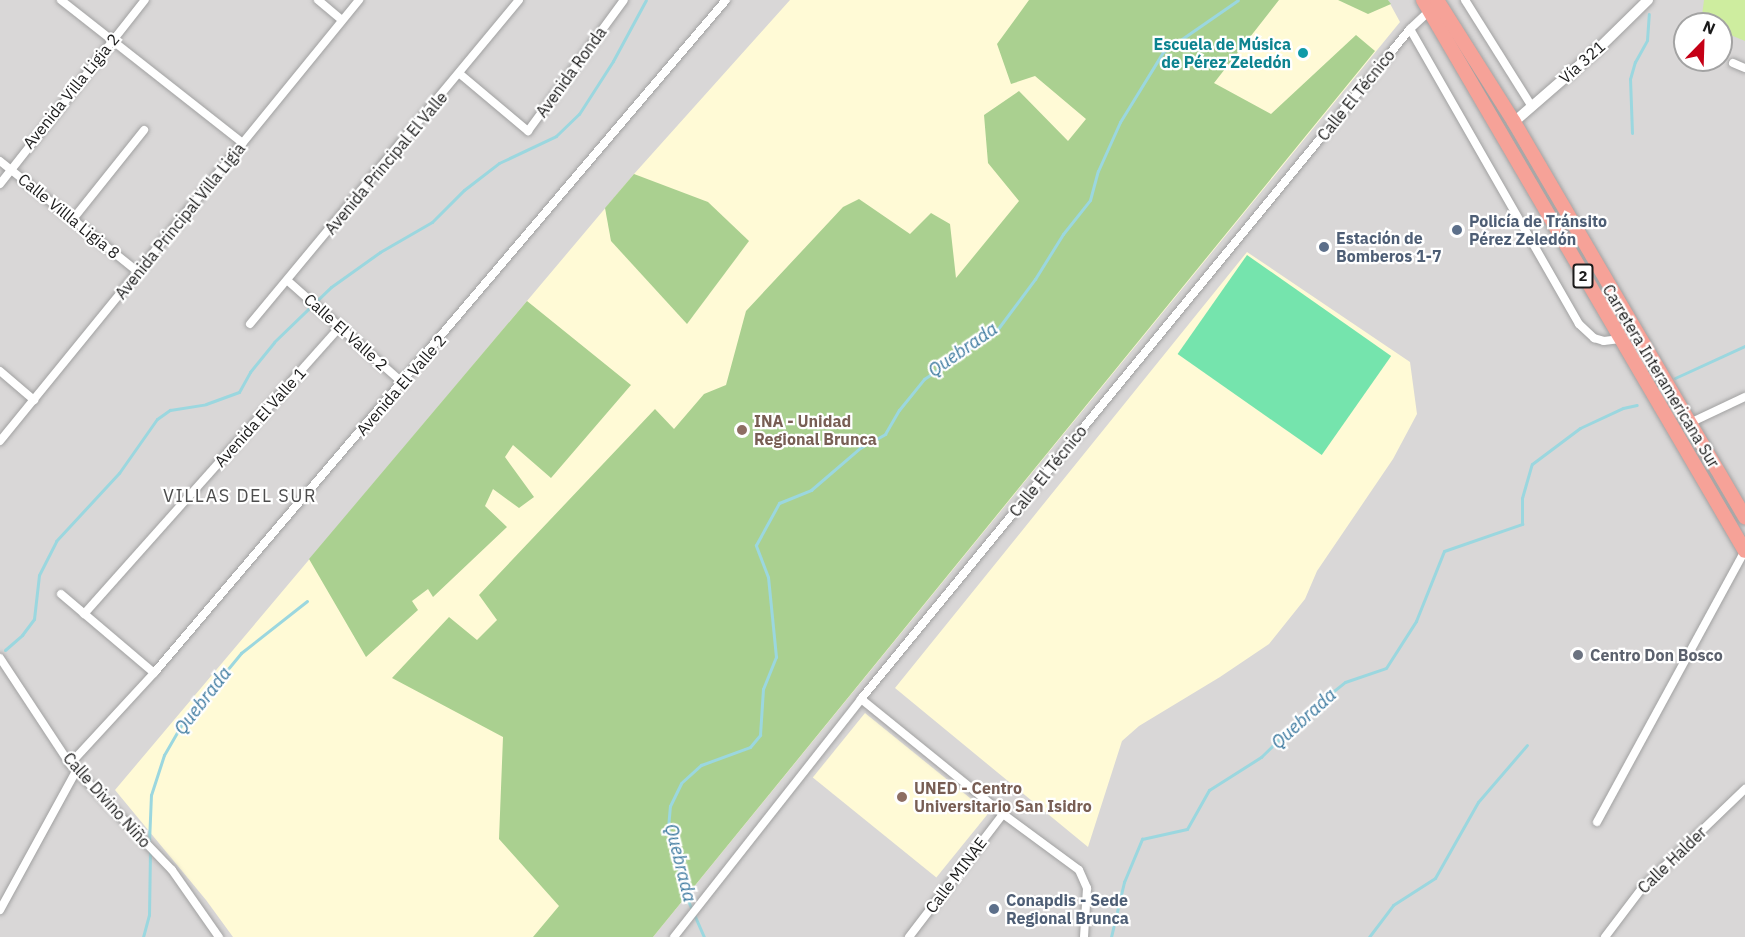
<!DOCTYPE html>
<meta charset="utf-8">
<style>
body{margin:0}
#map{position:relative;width:1745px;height:937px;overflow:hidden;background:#ede7df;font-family:"IBM Plex Sans",sans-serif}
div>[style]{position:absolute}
.residential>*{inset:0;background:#d9d7d7}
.education>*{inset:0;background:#fffad6;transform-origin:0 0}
.grass>*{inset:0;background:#ceed9f}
.forest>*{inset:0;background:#aad090}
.pitch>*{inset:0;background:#75e4ad;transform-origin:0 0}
.stream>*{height:3px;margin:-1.5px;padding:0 1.5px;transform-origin:1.5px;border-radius:1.5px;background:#9bd7df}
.roads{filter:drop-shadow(0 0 2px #a1a1a1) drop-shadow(0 0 2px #a1a1a1)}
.minor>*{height:8px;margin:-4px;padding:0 4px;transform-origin:4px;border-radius:4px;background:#fff}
.tertiary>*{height:10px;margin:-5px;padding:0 5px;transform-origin:5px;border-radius:5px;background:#fff}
.trunk>*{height:14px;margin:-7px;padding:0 7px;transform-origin:7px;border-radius:7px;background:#f6a298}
.dots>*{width:16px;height:16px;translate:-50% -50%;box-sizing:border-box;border:3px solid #fff;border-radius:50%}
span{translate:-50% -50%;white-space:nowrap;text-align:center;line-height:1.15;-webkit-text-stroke:4.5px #fff;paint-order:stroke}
.shield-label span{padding:2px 4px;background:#fff;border:2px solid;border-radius:4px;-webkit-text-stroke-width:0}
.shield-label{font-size:15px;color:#1a1a1a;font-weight:700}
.culture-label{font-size:16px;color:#0d838f;font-weight:700}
.right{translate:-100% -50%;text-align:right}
.street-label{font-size:16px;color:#1a1a1a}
.service-label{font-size:16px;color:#4e5e75;font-weight:700}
.left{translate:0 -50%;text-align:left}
.education-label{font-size:16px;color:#785e54;font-weight:700}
.worship-label{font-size:16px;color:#5b616d;font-weight:700}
.water-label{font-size:18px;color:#3c799f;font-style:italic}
.neighbourhood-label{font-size:18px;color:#4d4d4d;letter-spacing:1.5px}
.north{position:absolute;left:1673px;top:12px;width:60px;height:60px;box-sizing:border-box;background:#fff;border:2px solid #a3a3a3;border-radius:50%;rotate:23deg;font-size:16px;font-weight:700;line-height:24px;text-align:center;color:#1a1a1a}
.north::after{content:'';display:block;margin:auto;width:21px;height:27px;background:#c50016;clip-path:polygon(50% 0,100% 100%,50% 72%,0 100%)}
</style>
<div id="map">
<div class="residential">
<i style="clip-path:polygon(evenodd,0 0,1745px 0,1745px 937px,0 937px,0 0,1685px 24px,1721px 24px,1721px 60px,1685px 60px,1685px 24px)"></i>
</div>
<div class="education">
<i style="clip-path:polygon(790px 0,1388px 0,1400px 22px,653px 937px,233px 937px,206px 900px,115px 790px,634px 174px)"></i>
<i style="clip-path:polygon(1247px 252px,1410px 362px,1417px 414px,1393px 459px,1317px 571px,1305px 599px,1269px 644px,1220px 677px,1139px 726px,1122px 741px,1088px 847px,895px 688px)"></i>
<i style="left:865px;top:713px;width:159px;height:83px;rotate:39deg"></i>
</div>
<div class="grass">
<i style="clip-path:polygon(1704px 0,1745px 0,1745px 41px,1721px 31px,1721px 24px,1701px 23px)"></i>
</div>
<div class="forest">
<i style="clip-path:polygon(1029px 0,1279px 0,1214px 83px,1271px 114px,1356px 35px,1375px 51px,653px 937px,533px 937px,559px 906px,499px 839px,503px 737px,392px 678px,449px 617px,477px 640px,497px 620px,479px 595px,655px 409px,674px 429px,704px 394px,726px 385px,746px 311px,843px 207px,859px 199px,910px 234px,931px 213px,950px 224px,956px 278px,1019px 201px,988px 163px,984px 115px,1019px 91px,1068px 141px,1086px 119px,1035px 76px,1011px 84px,997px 44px)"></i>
<i style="clip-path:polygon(1338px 0,1388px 0,1391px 4px,1368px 14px)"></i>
<i style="clip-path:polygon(634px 174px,708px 202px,749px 241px,687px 324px,611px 241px,605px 208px)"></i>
<i style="clip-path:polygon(527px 301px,631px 385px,551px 478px,513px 445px,505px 457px,534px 497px,519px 508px,493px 489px,485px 506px,507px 527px,433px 597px,428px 589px,412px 601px,418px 610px,366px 657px,309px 559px)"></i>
</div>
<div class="pitch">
<i style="left:1247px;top:255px;width:176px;height:121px;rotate:35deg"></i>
</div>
<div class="stream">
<i style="left:1632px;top:133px;width:54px;rotate:-92.1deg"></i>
<i style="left:1630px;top:79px;width:18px;rotate:-74deg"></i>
<i style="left:1635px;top:62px;width:25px;rotate:-61deg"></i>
<i style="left:1647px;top:40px;width:26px;rotate:-86deg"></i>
<i style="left:1675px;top:378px;width:77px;rotate:-24.6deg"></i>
<i style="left:5px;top:650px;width:23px;rotate:-41deg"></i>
<i style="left:22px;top:635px;width:20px;rotate:-53deg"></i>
<i style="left:34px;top:619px;width:44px;rotate:-83.5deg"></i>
<i style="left:39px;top:575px;width:38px;rotate:-63deg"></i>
<i style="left:56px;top:541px;width:93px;rotate:-47.2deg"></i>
<i style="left:119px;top:473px;width:66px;rotate:-54.9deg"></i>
<i style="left:157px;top:419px;width:16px;rotate:-35deg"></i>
<i style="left:170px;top:410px;width:36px;rotate:-9deg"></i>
<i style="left:206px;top:404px;width:35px;rotate:-20deg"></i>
<i style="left:239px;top:392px;width:23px;rotate:-61deg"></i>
<i style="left:250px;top:372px;width:38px;rotate:-51deg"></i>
<i style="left:274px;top:342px;width:79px;rotate:-44deg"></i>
<i style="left:331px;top:287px;width:60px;rotate:-35.5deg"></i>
<i style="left:380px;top:252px;width:60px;rotate:-30deg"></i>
<i style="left:432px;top:222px;width:45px;rotate:-45deg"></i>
<i style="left:464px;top:190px;width:44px;rotate:-37.6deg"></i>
<i style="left:499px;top:163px;width:63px;rotate:-25.3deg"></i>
<i style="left:556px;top:136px;width:32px;rotate:-44deg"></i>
<i style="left:579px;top:114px;width:63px;rotate:-57.3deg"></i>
<i style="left:613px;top:61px;width:69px;rotate:-61.6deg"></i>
<i style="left:149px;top:842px;width:47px;rotate:-87.6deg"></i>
<i style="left:151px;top:795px;width:42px;rotate:-72deg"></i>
<i style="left:164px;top:755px;width:32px;rotate:-60deg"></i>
<i style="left:180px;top:727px;width:96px;rotate:-50.5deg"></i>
<i style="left:241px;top:653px;width:84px;rotate:-38.2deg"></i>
<i style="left:143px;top:937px;width:23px;rotate:-75deg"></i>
<i style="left:149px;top:915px;width:64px;rotate:-89.1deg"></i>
<i style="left:704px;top:937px;width:45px;rotate:-113.7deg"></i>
<i style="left:686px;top:896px;width:70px;rotate:-104.8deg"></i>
<i style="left:668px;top:828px;width:22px;rotate:-85deg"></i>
<i style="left:670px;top:806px;width:25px;rotate:-64deg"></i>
<i style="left:681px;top:783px;width:27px;rotate:-42deg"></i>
<i style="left:701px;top:765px;width:52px;rotate:-20.2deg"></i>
<i style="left:750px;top:747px;width:16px;rotate:-50deg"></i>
<i style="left:760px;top:735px;width:46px;rotate:-86.3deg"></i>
<i style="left:763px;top:689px;width:35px;rotate:-68deg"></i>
<i style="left:776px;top:657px;width:80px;rotate:-95.7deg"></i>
<i style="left:768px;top:577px;width:34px;rotate:-111deg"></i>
<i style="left:756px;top:545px;width:48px;rotate:-61.3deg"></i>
<i style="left:779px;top:503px;width:35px;rotate:-22deg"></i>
<i style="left:811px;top:490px;width:65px;rotate:-40.6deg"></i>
<i style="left:860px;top:448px;width:29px;rotate:-29deg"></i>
<i style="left:885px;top:434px;width:28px;rotate:-60deg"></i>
<i style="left:899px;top:410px;width:40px;rotate:-51deg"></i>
<i style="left:924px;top:379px;width:88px;rotate:-33.9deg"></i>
<i style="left:997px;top:330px;width:64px;rotate:-53.3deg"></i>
<i style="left:1035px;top:279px;width:53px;rotate:-58.1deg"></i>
<i style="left:1063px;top:234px;width:43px;rotate:-51.5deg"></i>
<i style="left:1090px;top:200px;width:30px;rotate:-75deg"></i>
<i style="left:1098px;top:171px;width:54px;rotate:-65.8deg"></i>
<i style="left:1120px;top:122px;width:82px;rotate:-58.4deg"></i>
<i style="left:1163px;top:52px;width:91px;rotate:-34.7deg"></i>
<i style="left:1111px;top:937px;width:57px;rotate:-76.7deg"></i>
<i style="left:1124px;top:882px;width:47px;rotate:-67.3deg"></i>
<i style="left:1142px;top:839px;width:46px;rotate:-12.5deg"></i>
<i style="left:1187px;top:829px;width:45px;rotate:-60.6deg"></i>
<i style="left:1209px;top:790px;width:62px;rotate:-32.4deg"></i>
<i style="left:1261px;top:757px;width:62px;rotate:-44.3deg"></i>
<i style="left:1305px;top:714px;width:51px;rotate:-38.7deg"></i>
<i style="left:1345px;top:682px;width:43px;rotate:-18.9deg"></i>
<i style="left:1386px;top:668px;width:56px;rotate:-57.4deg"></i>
<i style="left:1416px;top:621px;width:75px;rotate:-68.2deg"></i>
<i style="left:1444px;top:551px;width:83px;rotate:-19.1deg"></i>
<i style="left:1522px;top:524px;width:26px;rotate:-90deg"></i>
<i style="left:1522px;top:498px;width:35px;rotate:-74deg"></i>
<i style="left:1532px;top:464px;width:60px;rotate:-36.9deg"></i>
<i style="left:1580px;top:428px;width:47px;rotate:-24.9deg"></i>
<i style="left:1623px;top:408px;width:14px;rotate:-12deg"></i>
<i style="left:1369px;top:937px;width:40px;rotate:-53deg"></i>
<i style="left:1393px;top:905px;width:50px;rotate:-32.7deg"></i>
<i style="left:1435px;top:878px;width:87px;rotate:-60.5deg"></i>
<i style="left:1478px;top:802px;width:75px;rotate:-49.3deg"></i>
</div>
<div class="roads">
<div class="minor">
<i style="left:61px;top:0;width:231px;rotate:38.2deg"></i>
<i style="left:318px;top:0;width:31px;rotate:40deg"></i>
<i style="left:1465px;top:0;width:126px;rotate:57.9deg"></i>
<i style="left:1410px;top:29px;width:340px;rotate:60.2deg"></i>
<i style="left:1579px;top:324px;width:21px;rotate:43deg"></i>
<i style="left:1594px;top:338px;width:10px;rotate:17deg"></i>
<i style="left:1604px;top:341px;width:16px;rotate:-7deg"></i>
<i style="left:1733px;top:63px;width:13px;rotate:23deg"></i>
<i style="left:460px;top:74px;width:89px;rotate:40deg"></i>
<i style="left:528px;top:131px;width:162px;rotate:-53.8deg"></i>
<i style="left:0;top:161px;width:177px;rotate:38.8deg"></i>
<i style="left:0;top:184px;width:234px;rotate:-51.8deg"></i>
<i style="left:73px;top:219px;width:114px;rotate:-51.4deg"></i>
<i style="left:288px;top:281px;width:154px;rotate:41.6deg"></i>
<i style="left:250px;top:324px;width:421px;rotate:-50.3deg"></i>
<i style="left:0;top:371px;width:45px;rotate:40.5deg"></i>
<i style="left:1690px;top:423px;width:61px;rotate:-25.3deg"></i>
<i style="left:0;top:441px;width:569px;rotate:-50.85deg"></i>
<i style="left:61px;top:594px;width:122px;rotate:40.3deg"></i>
<i style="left:84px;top:614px;width:385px;rotate:-48.3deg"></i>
<i style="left:0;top:658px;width:127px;rotate:56.6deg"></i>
<i style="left:70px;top:764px;width:147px;rotate:46.1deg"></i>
<i style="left:172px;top:870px;width:82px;rotate:55deg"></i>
<i style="left:861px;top:699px;width:183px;rotate:39deg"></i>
<i style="left:1003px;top:814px;width:94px;rotate:36.4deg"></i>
<i style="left:1079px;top:870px;width:20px;rotate:66deg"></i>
<i style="left:1087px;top:888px;width:49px;rotate:93.5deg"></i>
<i style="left:70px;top:764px;width:124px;rotate:-47.3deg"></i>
<i style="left:154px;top:673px;width:883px;rotate:-49.64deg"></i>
<i style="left:1597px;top:822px;width:309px;rotate:-61.4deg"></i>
<i style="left:0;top:910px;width:158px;rotate:-61.3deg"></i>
<i style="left:674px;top:937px;width:303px;rotate:-51.8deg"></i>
<i style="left:861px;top:699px;width:866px;rotate:-50.67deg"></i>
<i style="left:1410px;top:29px;width:26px;rotate:-43deg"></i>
<i style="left:909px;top:937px;width:155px;rotate:-52.6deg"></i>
<i style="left:1605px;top:937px;width:61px;rotate:-52.9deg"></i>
<i style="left:1642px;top:888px;width:143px;rotate:-43.9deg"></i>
</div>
<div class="tertiary">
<i style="left:1514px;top:122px;width:111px;rotate:-41deg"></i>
<i style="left:1598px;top:49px;width:70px;rotate:-44.4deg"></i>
</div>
<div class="trunk">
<i style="left:1423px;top:0;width:638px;rotate:59.7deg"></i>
<i style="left:1437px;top:0;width:144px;rotate:57.7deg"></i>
<i style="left:1514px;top:122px;width:458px;rotate:59.7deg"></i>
</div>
</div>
<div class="dots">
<i style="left:1303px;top:53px;background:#0f9aa8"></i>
<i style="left:1457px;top:230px;background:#5c6f8a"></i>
<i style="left:1324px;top:247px;background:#5c6f8a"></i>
<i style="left:742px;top:430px;background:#8d6e63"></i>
<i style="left:1578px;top:655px;background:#6b7280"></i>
<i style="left:902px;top:797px;background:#8d6e63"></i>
<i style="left:994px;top:909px;background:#5c6f8a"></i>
</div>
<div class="shield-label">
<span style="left:1583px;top:276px">2</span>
</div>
<div class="culture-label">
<span class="right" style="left:1291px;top:53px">Escuela de Música<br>de Pérez Zeledón</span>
</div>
<div class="street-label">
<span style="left:1582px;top:62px;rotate:-42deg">Vía 321</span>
<span style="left:571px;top:72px;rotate:-54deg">Avenida Ronda</span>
<span style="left:71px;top:91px;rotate:-51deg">Avenida Villa Ligia 2</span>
<span style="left:1356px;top:95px;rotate:-51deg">Calle El Técnico</span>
<span style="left:386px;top:163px;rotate:-50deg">Avenida Principal El Valle</span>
<span style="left:69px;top:216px;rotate:39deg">Calle Villla Ligia 8</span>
<span style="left:180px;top:221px;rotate:-51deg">Avenida Principal Villa Ligia</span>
<span style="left:346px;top:332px;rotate:42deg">Calle El Valle 2</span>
<span style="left:1661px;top:376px;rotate:59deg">Carretera Interamericana Sur</span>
<span style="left:401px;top:385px;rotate:-49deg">Avenida El Valle 2</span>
<span style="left:260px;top:417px;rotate:-48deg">Avenida El Valle 1</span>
<span style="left:1048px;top:471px;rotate:-51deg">Calle El Técnico</span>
<span style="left:107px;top:800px;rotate:48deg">Calle Divino Niño</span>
<span style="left:1672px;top:860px;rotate:-44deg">Calle Halder</span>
<span style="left:956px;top:875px;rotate:-53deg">Calle MINAE</span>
</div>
<div class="service-label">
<span class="left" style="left:1469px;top:230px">Policía de Tránsito<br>Pérez Zeledón</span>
<span class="left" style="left:1336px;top:247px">Estación de<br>Bomberos 1-7</span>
<span class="left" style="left:1006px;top:909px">Conapdis - Sede<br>Regional Brunca</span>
</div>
<div class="education-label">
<span class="left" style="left:754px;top:430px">INA - Unidad<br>Regional Brunca</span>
<span class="left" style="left:914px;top:797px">UNED - Centro<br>Universitario San Isidro</span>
</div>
<div class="worship-label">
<span class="left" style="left:1590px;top:655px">Centro Don Bosco</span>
</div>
<div class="water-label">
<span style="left:963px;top:350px;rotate:-35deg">Quebrada</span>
<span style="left:203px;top:701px;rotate:-52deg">Quebrada</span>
<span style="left:1304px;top:719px;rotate:-42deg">Quebrada</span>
<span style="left:680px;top:863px;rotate:76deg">Quebrada</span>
</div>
<div class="neighbourhood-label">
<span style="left:240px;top:496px">VILLAS DEL SUR</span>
</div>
<div class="north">N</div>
</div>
